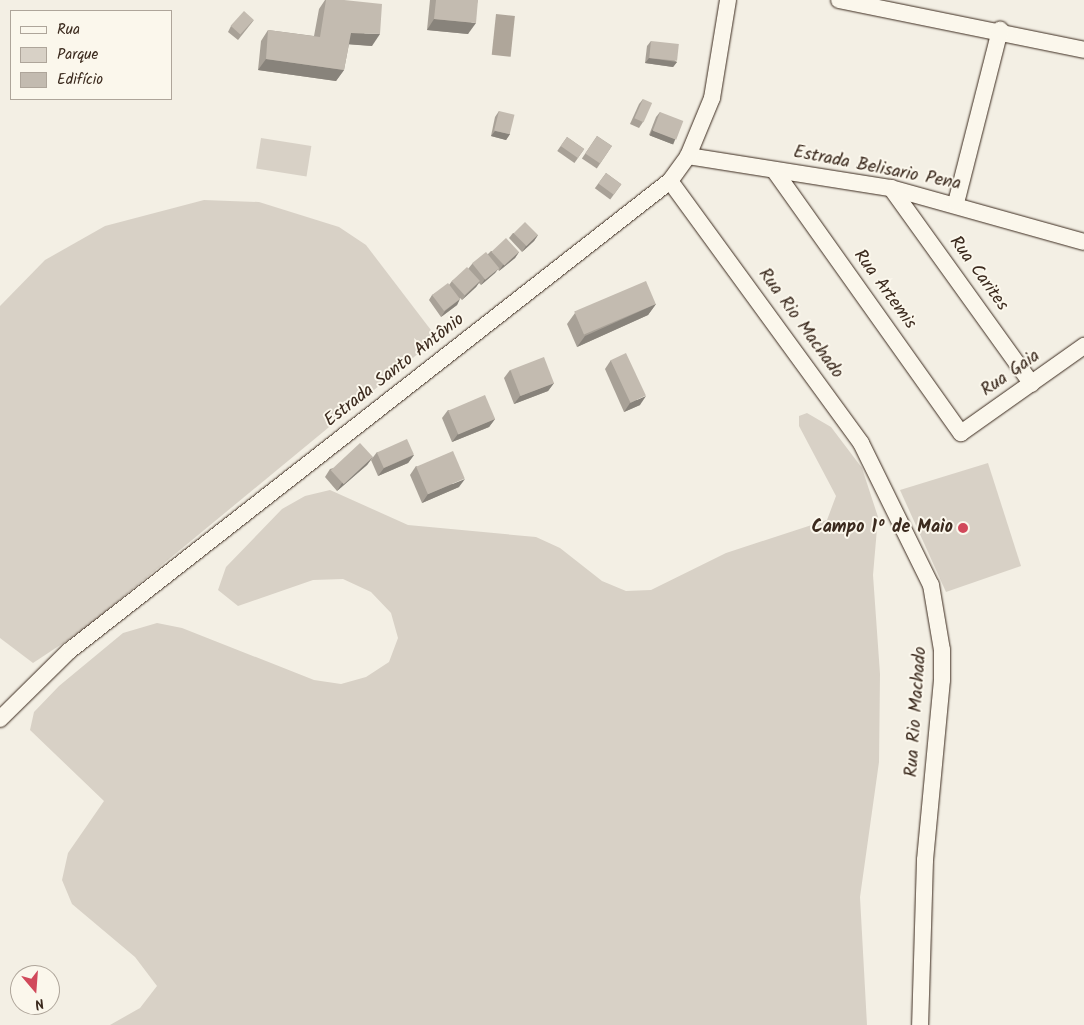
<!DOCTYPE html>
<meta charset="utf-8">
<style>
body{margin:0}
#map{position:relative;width:1084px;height:1025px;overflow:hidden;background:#f3efe4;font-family:Kalam,sans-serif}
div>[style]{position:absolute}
.green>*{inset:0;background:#d8d1c6;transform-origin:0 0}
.water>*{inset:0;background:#afa69a;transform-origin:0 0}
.roads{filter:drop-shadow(0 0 1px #3b2a1e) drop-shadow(0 0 1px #3b2a1e)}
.minor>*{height:16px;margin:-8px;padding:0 8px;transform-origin:8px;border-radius:8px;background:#fbf7ec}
.wall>*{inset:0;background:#a8a197;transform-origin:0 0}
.shaded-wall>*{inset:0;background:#88837b;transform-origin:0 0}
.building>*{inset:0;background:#c3bbb0;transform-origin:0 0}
.dots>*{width:14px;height:14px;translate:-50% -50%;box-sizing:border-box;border:2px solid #fbf7ec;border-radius:50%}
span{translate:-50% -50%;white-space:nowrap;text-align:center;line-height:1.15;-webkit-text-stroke:4px #fbf7ec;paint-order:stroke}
.street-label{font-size:18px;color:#3b2a1e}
.poi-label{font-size:18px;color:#3b2a1e;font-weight:700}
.right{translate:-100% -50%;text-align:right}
.legend{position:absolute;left:10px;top:10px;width:162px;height:90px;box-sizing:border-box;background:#fbf7ec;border:1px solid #aea59a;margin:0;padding:6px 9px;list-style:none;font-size:15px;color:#3b2a1e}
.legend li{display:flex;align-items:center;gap:10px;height:25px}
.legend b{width:25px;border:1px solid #aea59a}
.north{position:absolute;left:10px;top:965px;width:50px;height:50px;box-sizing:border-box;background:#fbf7ec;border:1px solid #aea59a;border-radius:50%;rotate:162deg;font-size:14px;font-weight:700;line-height:20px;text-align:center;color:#3b2a1e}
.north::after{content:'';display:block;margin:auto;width:18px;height:22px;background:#d1495b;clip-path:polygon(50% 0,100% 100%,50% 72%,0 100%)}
</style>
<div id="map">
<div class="green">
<i style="left:261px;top:138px;width:51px;height:31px;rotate:9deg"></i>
<i style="clip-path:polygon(204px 200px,259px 202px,339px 227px,366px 245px,437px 338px,83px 630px,33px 663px,0 638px,0 306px,45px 260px,105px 226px)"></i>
<i style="clip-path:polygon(807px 413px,831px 427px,862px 468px,878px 517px,873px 575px,880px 674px,879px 762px,860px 897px,867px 1025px,110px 1025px,140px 1008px,157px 986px,135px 957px,72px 904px,62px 880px,68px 853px,104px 801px,30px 730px,34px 712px,59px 686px,123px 633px,157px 623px,182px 628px,314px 680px,341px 684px,366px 677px,389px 662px,398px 638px,391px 613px,371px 592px,343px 579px,313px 580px,238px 606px,218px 590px,226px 567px,282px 509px,305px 496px,330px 490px,408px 525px,536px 537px,560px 548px,602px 581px,626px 591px,651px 590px,726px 553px,827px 520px,836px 496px,799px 426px,799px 416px)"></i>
<i style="clip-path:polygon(988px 463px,1021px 566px,946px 592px,900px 490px)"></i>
</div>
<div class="water">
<i style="left:496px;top:14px;width:19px;height:41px;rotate:6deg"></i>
</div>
<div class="roads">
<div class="minor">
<i style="left:839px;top:0;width:250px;rotate:11.5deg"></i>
<i style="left:688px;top:156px;width:206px;rotate:9deg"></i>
<i style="left:891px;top:188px;width:200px;rotate:15.6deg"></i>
<i style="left:774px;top:170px;width:323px;rotate:54.6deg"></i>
<i style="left:961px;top:433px;width:151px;rotate:-35.3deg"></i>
<i style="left:670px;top:181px;width:324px;rotate:53.9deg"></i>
<i style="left:861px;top:443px;width:158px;rotate:63.8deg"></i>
<i style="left:931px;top:585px;width:66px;rotate:80.4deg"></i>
<i style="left:942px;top:650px;width:30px;rotate:90deg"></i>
<i style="left:942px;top:680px;width:181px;rotate:95.4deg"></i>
<i style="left:925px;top:860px;width:165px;rotate:91.7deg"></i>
<i style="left:891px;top:188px;width:241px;rotate:54.3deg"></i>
<i style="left:956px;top:203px;width:179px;rotate:-75.7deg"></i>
<i style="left:0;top:719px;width:97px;rotate:-44.6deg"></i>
<i style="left:69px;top:651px;width:763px;rotate:-38.03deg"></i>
<i style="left:670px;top:181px;width:31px;rotate:-54deg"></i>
<i style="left:688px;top:156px;width:63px;rotate:-67.5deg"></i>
<i style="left:712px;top:98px;width:99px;rotate:-80.7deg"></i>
</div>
</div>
<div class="wall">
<i style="clip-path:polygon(325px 0,344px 0,372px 46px,349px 44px,344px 70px,336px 81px,258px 70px,261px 41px,268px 30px,314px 36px,319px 9px)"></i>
<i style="clip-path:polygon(430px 0,478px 0,468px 34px,427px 30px)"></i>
<i style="clip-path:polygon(254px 20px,238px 40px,228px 32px,231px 26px)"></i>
<i style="clip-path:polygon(651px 41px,677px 62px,673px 67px,645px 63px,647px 46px)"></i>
<i style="clip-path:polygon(643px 99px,643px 122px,639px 128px,630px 124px,639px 104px)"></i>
<i style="clip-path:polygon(499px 111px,510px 134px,506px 140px,491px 136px,495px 117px)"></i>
<i style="clip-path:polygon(660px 112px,675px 139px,672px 144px,649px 135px,656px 117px)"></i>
<i style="left:597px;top:136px;width:18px;height:27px;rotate:34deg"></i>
<i style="left:567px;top:137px;width:21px;height:17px;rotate:35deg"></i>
<i style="left:606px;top:173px;width:19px;height:19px;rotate:36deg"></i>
<i style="clip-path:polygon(513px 233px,538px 235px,534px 241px,522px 252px,509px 238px)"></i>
<i style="clip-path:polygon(491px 251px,519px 252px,515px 258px,499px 271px,498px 269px,495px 273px,481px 285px,479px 283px,476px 287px,462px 300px,460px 298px,457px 305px,441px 317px,429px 300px,432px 295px,449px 285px,452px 281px,468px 269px,472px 264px,488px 254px)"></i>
<i style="clip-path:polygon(656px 304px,648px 315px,577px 347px,567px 324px,575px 313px)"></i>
<i style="clip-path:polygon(611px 360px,640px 405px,624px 412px,605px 369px)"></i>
<i style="clip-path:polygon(510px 370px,554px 383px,548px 391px,514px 404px,504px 378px)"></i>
<i style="clip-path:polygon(448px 410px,495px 419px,489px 427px,452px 442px,442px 418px)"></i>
<i style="clip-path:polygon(377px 452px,414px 455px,408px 463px,378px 476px,371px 460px)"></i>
<i style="clip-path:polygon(373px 457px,367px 465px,337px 491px,325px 477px,330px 469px)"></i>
<i style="clip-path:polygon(416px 466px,459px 487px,422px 503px,410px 475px)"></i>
</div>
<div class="shaded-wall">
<i style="clip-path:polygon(434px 19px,476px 23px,468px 34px,427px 30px)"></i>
<i style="clip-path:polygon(351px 33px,380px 34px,372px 46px,344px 44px)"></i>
<i style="clip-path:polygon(649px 58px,677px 62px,673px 67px,645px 63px)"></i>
<i style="clip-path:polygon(266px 59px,344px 70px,336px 81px,258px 70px)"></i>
<i style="left:652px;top:130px;width:25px;height:6px;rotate:21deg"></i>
<i style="clip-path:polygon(495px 131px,510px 134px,506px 140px,491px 136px)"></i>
<i style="clip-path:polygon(538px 235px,534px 241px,522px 252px,526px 246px)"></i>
<i style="clip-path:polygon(519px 252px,515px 258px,499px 271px,503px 265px)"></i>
<i style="clip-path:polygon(499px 268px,495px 273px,481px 285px,485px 279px)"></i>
<i style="clip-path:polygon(480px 281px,476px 287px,462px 300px,466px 295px)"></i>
<i style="clip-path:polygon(460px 299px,457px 305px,441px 317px,445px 311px)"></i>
<i style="clip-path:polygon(656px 304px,648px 315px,577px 347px,585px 336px)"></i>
<i style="clip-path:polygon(554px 383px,548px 391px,514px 404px,520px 396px)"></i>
<i style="clip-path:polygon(646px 396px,640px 405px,624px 412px,630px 403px)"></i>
<i style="clip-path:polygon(495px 419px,489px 427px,452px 442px,458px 434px)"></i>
<i style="clip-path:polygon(414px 455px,408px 463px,378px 476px,384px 468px)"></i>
<i style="clip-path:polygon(373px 457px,367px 465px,337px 491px,342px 483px)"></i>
<i style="clip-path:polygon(465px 479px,459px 487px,422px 503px,428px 494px)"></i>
</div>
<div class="building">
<i style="clip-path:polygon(326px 0,344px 0,382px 4px,380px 34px,351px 33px,344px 70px,266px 59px,268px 30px,320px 37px)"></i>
<i style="clip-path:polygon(436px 0,478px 0,476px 23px,434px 19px)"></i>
<i style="left:244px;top:11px;width:13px;height:20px;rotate:42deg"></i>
<i style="left:651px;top:41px;width:28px;height:17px;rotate:6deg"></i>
<i style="left:643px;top:99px;width:10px;height:21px;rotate:24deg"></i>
<i style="left:499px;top:111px;width:16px;height:20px;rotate:14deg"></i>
<i style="left:660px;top:112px;width:25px;height:20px;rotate:21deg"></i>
<i style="left:597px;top:136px;width:18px;height:21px;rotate:34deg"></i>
<i style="left:567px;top:137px;width:21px;height:11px;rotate:35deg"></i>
<i style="left:606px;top:173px;width:19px;height:13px;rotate:36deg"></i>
<i style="left:525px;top:222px;width:18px;height:16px;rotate:45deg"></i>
<i style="left:506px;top:238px;width:19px;height:20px;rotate:47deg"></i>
<i style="left:486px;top:252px;width:21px;height:18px;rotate:51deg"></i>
<i style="left:467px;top:267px;width:19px;height:21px;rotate:47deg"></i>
<i style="left:646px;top:281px;width:25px;height:78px;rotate:67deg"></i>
<i style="left:448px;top:283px;width:20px;height:20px;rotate:53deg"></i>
<i style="left:626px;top:353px;width:47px;height:17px;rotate:65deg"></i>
<i style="left:544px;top:357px;width:28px;height:36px;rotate:69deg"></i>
<i style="left:485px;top:395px;width:26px;height:40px;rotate:67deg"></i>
<i style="left:407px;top:439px;width:17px;height:33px;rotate:66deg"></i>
<i style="left:360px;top:443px;width:19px;height:40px;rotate:47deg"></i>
<i style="left:453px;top:451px;width:30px;height:40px;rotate:67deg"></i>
</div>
<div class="dots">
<i style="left:963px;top:528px;background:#d1495b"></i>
</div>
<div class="street-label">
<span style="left:877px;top:169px;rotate:11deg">Estrada Belisario Pena</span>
<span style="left:978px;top:274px;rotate:54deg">Rua Carites</span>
<span style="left:884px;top:290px;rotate:54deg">Rua Artemis</span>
<span style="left:800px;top:324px;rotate:54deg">Rua Rio Machado</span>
<span style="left:395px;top:371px;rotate:-38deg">Estrada Santo Antônio</span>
<span style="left:1011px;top:374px;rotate:-35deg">Rua Gaia</span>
<span style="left:917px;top:712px;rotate:-86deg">Rua Rio Machado</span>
</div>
<div class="poi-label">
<span class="right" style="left:953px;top:528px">Campo 1º de Maio</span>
</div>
<ul class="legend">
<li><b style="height:6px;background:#fbf7ec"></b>Rua</li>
<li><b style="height:14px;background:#d8d1c6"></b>Parque</li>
<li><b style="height:14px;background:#c3bbb0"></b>Edifício</li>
</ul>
<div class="north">N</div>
</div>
